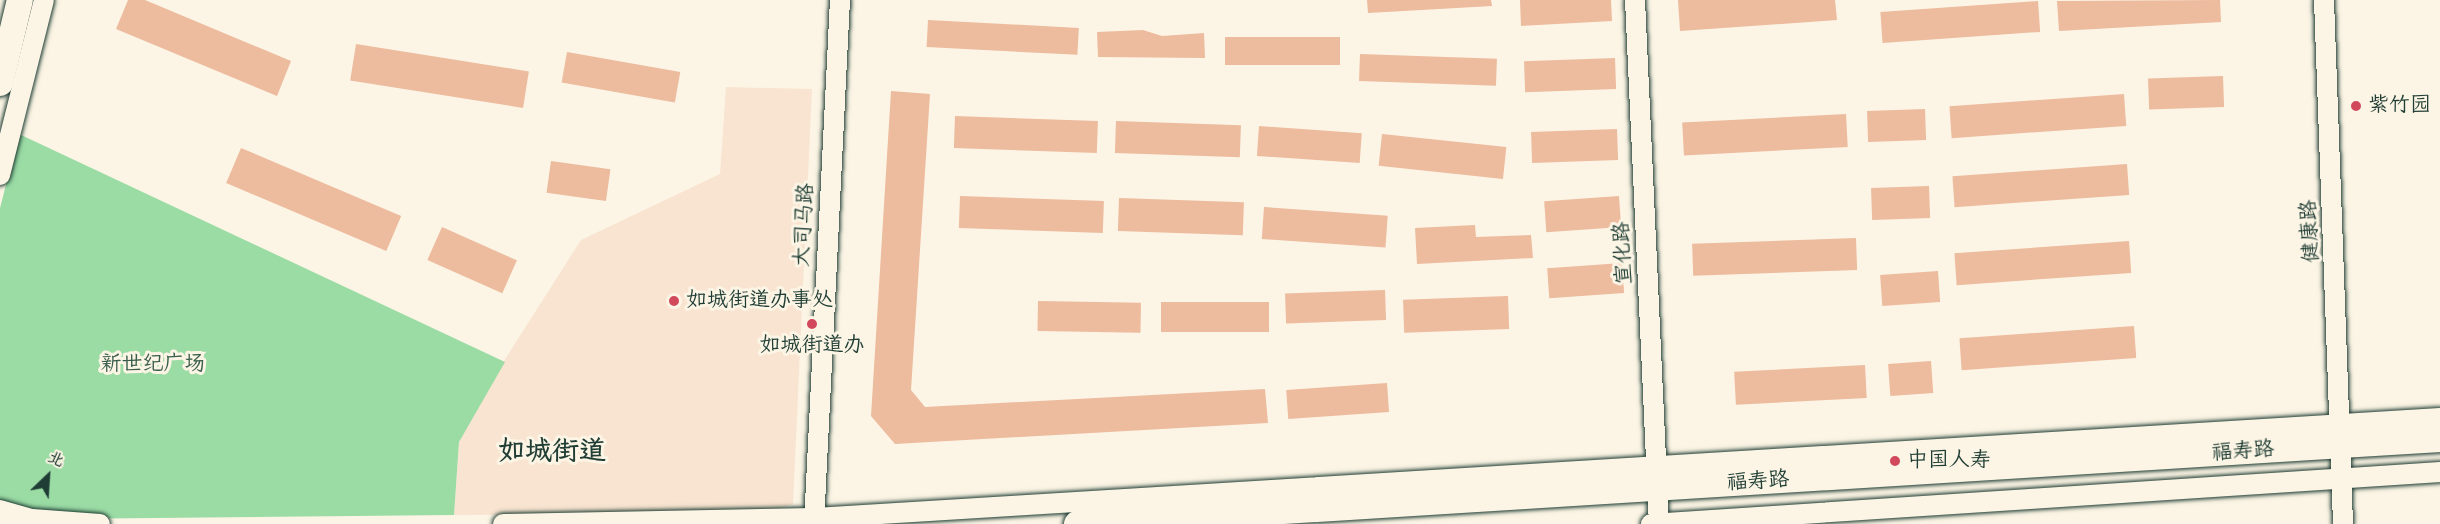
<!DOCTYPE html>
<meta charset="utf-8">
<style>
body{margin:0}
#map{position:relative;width:2440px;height:524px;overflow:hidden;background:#fcf5e5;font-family:"Indie Flower","LXGW WenKai TC",sans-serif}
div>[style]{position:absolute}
.built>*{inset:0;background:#f8e4d0}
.green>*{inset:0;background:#9bdca5}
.building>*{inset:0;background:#edbb9e;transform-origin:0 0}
.roads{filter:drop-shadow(0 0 2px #1f3d34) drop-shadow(0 0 2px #1f3d34)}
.minor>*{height:20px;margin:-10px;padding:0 10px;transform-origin:10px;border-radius:10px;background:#fcf5e5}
.major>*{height:26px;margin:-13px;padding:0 13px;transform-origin:13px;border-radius:13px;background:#fcf5e5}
.dots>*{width:16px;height:16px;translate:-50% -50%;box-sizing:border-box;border:3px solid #fcf5e5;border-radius:50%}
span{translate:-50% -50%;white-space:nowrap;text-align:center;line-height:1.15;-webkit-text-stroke:6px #fcf5e5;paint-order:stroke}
.poi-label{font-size:21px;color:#1f3d34}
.left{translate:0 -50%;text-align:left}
.street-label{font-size:21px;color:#1f3d34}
.park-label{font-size:21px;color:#385d4b}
.district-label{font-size:27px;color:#1f3d34;font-weight:700}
.north{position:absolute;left:18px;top:446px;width:60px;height:60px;-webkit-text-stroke:4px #fcf5e5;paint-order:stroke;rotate:25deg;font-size:16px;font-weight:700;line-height:24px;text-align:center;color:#1f3d34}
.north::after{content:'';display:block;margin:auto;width:21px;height:27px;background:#1f3d34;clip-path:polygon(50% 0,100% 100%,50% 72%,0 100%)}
</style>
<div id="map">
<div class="built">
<i style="clip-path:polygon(726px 87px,812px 89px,793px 504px,767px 513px,454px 515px,459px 442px,467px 419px,581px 240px,720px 174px)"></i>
</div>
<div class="green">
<i style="clip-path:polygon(19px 134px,505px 362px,459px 442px,454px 515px,55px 519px,0 504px,0 208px)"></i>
</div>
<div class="building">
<i style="clip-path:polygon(128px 0,145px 0,291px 61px,277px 96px,116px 29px)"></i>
<i style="clip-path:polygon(1367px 0,1491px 0,1492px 6px,1368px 13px)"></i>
<i style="clip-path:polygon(1520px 0,1611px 0,1612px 21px,1521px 26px)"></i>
<i style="clip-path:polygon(1678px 0,1835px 0,1837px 20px,1680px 31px)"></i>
<i style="clip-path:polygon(2220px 0,2221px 22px,2059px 31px,2057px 1px)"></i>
<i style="left:2038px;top:1px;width:31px;height:158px;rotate:86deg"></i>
<i style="left:928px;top:20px;width:151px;height:27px;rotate:3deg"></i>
<i style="clip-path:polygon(1143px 30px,1162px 36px,1204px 33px,1205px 58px,1098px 57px,1097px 32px)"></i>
<i style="left:1340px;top:37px;width:28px;height:115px;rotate:90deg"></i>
<i style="left:356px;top:44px;width:175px;height:37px;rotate:9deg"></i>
<i style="left:567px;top:52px;width:115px;height:31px;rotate:10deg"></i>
<i style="left:1360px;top:54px;width:137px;height:27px;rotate:2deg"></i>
<i style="left:1615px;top:58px;width:31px;height:91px;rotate:88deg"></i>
<i style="left:2223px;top:76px;width:31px;height:75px;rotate:88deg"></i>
<i style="clip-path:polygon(891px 91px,930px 94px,911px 390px,925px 407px,1265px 389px,1268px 423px,895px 444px,871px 416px)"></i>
<i style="left:2124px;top:94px;width:32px;height:175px;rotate:86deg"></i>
<i style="left:1925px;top:109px;width:31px;height:58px;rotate:88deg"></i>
<i style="left:1846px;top:114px;width:33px;height:164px;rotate:87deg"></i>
<i style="left:955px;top:116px;width:143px;height:32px;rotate:2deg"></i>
<i style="left:1116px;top:121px;width:125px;height:32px;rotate:2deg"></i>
<i style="left:1259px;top:126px;width:103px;height:30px;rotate:4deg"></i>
<i style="left:1617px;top:129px;width:31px;height:86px;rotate:88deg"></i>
<i style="left:1382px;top:134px;width:125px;height:32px;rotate:6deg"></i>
<i style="left:241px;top:148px;width:174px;height:38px;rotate:23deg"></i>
<i style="left:551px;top:161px;width:60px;height:32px;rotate:8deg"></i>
<i style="left:2127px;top:164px;width:31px;height:175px;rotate:86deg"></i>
<i style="left:1929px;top:186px;width:32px;height:58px;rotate:88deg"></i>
<i style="left:960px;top:196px;width:144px;height:32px;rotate:2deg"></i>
<i style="left:1619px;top:196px;width:31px;height:75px;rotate:86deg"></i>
<i style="left:1119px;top:198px;width:125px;height:33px;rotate:2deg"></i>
<i style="left:1264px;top:207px;width:124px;height:32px;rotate:4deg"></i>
<i style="clip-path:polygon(1475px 225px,1476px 237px,1531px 235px,1533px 258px,1417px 264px,1415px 228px)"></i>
<i style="left:442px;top:227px;width:82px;height:36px;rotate:24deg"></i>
<i style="left:1856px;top:238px;width:32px;height:164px;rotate:88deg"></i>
<i style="left:2129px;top:241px;width:32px;height:175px;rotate:86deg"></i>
<i style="left:1622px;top:263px;width:30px;height:75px;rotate:86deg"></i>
<i style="left:1938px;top:271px;width:31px;height:58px;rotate:86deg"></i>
<i style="left:1385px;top:290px;width:30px;height:100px;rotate:88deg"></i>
<i style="left:1508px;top:296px;width:33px;height:105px;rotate:88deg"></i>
<i style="left:1038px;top:301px;width:103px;height:30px;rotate:1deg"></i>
<i style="left:1269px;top:302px;width:30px;height:108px;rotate:90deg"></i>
<i style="left:2134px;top:326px;width:32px;height:175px;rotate:86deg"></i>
<i style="left:1931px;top:361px;width:32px;height:43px;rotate:86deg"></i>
<i style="left:1865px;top:365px;width:33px;height:131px;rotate:87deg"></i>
<i style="left:1387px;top:383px;width:29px;height:101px;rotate:86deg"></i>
</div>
<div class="roads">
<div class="minor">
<i style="left:1635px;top:0;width:525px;rotate:87.38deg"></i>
<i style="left:2324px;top:0;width:524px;rotate:87.92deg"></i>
<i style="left:0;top:175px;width:180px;rotate:-75.9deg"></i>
<i style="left:0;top:510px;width:33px;rotate:16deg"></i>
<i style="left:32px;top:519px;width:68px;rotate:4.2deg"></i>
<i style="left:503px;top:524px;width:312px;rotate:-1.1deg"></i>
<i style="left:815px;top:518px;width:1628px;rotate:-3.52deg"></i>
<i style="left:814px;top:524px;width:525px;rotate:-87.16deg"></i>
<i style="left:1651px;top:524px;width:791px;rotate:-3.77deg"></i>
</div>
<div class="major">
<i style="left:0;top:83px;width:85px;rotate:-76.5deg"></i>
<i style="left:0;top:521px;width:7px;rotate:27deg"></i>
<i style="left:1077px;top:524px;width:1366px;rotate:-3.57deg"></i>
</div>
</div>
<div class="dots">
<i style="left:2356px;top:106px;background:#d1495b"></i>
<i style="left:674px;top:301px;background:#d1495b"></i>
<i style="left:812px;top:324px;background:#d1495b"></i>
<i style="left:1895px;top:461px;background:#d1495b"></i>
</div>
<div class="poi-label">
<span class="left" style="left:2368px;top:106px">紫竹园</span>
<span class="left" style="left:686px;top:301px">如城街道办事处</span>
<span style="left:812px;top:346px">如城街道办</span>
<span class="left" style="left:1907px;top:461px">中国人寿</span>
</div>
<div class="street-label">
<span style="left:805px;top:225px;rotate:-87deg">大司马路</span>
<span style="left:2311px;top:231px;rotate:-93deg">健康路</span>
<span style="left:1624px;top:253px;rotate:-93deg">宣化路</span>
<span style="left:2243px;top:452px;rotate:-4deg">福寿路</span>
<span style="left:1758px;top:482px;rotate:-4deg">福寿路</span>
</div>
<div class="park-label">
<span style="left:153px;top:365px">新世纪广场</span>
</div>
<div class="district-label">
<span style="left:552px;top:453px">如城街道</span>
</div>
<div class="north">北</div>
</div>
